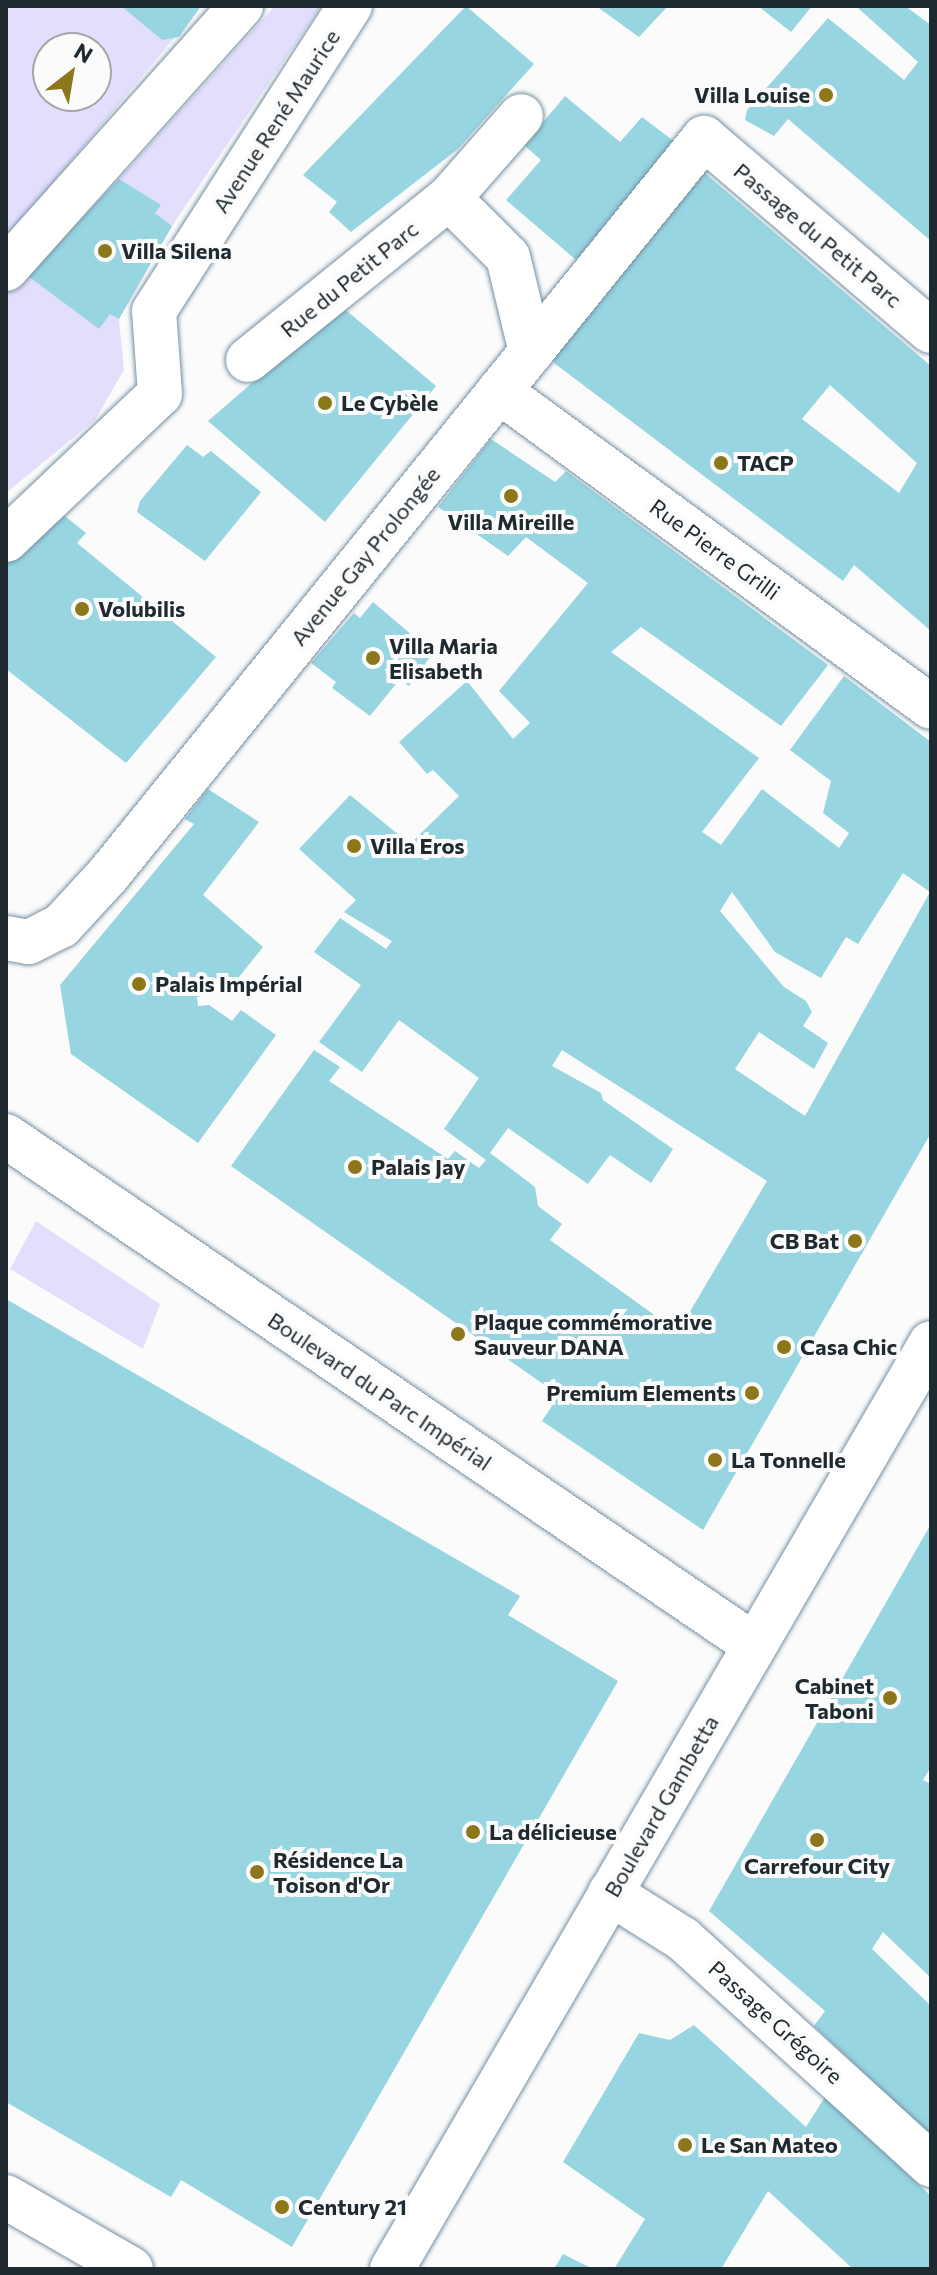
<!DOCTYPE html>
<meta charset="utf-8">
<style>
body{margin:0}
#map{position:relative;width:937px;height:2275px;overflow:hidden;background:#fbfbfb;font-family:Commissioner,sans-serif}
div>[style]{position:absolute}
.green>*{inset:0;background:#e4defd}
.building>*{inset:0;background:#97d5e0}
.roads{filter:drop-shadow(0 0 2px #7690a2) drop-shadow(0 0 2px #7690a2)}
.minor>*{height:44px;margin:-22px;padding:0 22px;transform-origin:22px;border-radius:22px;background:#fff}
.major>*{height:44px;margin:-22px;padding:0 22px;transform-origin:22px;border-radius:22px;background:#fff}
.dots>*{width:22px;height:22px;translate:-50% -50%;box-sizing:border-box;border:4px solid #fbfbfb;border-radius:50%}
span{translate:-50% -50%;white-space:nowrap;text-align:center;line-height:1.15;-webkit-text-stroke:8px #fbfbfb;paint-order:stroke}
.poi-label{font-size:22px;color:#1e2930;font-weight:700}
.right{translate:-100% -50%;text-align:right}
.left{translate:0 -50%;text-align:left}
.street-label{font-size:22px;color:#1e2930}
.frame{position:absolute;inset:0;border:8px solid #1e2930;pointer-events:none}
.north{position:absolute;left:32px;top:32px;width:80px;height:80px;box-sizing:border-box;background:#fbfbfb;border:2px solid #a3a7aa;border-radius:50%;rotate:31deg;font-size:22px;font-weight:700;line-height:32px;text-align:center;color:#1e2930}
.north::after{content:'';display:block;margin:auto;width:28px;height:36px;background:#8c771b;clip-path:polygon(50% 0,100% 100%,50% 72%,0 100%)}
</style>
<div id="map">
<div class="green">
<i style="clip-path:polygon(evenodd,6px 6px,201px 6px,6px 239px,6px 6px,48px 48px,96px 48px,96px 96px,48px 96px,48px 48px)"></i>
<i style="clip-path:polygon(275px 6px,321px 6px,172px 226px,119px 319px,124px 370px,95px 420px,6px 493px,6px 293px,119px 179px)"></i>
<i style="clip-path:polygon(36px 1221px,160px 1304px,143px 1349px,10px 1269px)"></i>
</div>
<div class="building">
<i style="clip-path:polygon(121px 6px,201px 6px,179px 37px,162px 40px)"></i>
<i style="clip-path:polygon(466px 6px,534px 64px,458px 149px,351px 232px,329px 212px,337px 202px,303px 175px)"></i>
<i style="clip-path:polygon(596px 6px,668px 6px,639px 37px)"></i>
<i style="clip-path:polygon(758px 6px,812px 6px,791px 32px)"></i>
<i style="clip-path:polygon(905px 6px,931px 25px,931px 241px,788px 119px,774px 136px,745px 120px,747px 110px,828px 18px,904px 80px,918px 62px,858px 8px)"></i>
<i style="clip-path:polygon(565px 96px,620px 142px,642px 117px,679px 145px,582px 265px,506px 200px,541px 160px,524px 145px)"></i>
<i style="clip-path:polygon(evenodd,700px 169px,931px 366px,931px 631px,854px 565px,843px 581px,554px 363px,554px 343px,700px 169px,830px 385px,917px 463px,899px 493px,802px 419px,830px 385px)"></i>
<i style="clip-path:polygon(119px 179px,161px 205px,155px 213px,172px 226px,119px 319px,110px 314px,99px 329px,28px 276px)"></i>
<i style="clip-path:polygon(341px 306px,436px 386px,325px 522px,208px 421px)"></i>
<i style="clip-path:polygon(evenodd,491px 439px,555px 482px,566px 471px,828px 665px,781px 726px,641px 627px,611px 652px,759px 758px,702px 832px,721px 845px,762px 789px,839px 848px,849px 833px,823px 813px,831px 781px,790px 750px,844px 676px,931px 742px,931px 1133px,703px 1530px,542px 1421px,559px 1395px,231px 1166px,314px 1050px,340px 1067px,329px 1081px,448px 1159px,455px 1151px,479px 1168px,486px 1160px,444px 1129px,479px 1078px,399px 1020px,362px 1072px,319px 1042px,361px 985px,314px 952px,340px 918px,386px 949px,392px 941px,344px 912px,356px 900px,299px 849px,350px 795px,410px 844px,459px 796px,433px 770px,427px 774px,399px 742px,467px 681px,513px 739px,530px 723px,499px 691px,588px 583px,526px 537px,508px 556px,438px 507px,491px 439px,903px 873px,930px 892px,805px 1116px,735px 1069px,759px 1032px,814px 1069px,828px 1043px,803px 1026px,812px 1012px,806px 1001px,784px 987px,720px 911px,732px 892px,775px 952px,821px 978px,846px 937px,858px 944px,903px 873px,491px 439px,562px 1050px,767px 1181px,678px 1332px,550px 1240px,562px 1224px,538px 1206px,535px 1187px,490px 1153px,508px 1128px,588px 1184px,610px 1155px,651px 1183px,673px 1149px,603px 1100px,601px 1093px,552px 1066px,562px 1050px)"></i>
<i style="clip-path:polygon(187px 445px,203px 457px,211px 451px,261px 492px,205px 561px,137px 512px,140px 501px)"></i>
<i style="clip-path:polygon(61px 513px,86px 533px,77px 543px,216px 657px,126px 763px,6px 669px,6px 561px)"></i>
<i style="clip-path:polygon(373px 602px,433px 653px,409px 686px,400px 679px,370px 716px,332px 688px,336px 682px,311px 663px,354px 613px,360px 618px)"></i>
<i style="clip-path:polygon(208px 789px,259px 822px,203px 895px,263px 947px,235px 982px,224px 974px,207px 995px,197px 997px,198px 1006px,209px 1005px,232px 1021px,241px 1010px,276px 1035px,198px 1143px,71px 1054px,60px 985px,194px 824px,185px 819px)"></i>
<i style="clip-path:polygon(6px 1299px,520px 1596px,508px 1615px,618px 1681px,292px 2247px,181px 2180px,171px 2197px,6px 2102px)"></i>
<i style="clip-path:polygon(931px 1524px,931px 1767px,923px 1780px,931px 1784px,931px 1978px,883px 1932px,872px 1949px,931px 2006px,931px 2136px,814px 2026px,825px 2011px,709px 1911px)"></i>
<i style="clip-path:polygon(694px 2025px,806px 2127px,825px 2097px,931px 2196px,931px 2269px,853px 2269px,768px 2191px,721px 2269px,614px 2269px,645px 2219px,563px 2162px,639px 2033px,670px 2040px)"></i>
<i style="clip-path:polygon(563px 2254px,593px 2269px,554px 2269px)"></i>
</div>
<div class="roads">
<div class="minor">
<i style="left:449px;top:198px;width:83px;rotate:45deg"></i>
<i style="left:508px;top:257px;width:98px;rotate:76.4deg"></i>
<i style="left:6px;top:269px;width:353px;rotate:-48.2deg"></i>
<i style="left:248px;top:360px;width:258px;rotate:-38.9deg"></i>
<i style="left:449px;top:198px;width:109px;rotate:-48.7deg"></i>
<i style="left:499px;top:391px;width:535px;rotate:36.18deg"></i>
<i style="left:6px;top:540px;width:212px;rotate:-43.5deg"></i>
<i style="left:160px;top:394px;width:83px;rotate:-94.1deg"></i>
<i style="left:154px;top:311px;width:363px;rotate:-57.3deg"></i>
<i style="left:6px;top:938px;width:23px;rotate:10deg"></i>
<i style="left:29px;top:942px;width:36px;rotate:-27deg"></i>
<i style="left:61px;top:926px;width:69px;rotate:-47.3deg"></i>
<i style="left:108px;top:875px;width:948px;rotate:-51.04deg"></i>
<i style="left:704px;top:138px;width:298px;rotate:40.4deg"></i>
<i style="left:6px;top:1136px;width:905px;rotate:34.23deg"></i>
<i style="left:610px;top:1893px;width:86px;rotate:32.2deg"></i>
<i style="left:683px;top:1939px;width:336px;rotate:42.3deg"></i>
<i style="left:6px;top:2197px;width:144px;rotate:29.9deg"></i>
</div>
<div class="major">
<i style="left:392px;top:2269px;width:1071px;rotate:-59.8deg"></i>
</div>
</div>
<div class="dots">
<i style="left:826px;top:95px;background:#8c771b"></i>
<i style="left:105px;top:251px;background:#8c771b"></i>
<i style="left:325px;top:403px;background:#8c771b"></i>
<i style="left:721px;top:463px;background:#8c771b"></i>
<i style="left:511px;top:496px;background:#8c771b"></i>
<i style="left:82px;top:609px;background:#8c771b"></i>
<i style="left:373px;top:658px;background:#8c771b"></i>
<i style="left:354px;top:846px;background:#8c771b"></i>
<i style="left:139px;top:984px;background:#8c771b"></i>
<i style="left:355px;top:1167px;background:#8c771b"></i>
<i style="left:855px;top:1241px;background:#8c771b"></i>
<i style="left:458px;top:1334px;background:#8c771b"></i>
<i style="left:784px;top:1347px;background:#8c771b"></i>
<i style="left:752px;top:1393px;background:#8c771b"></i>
<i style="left:715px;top:1460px;background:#8c771b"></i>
<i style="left:890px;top:1698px;background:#8c771b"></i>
<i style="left:473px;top:1832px;background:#8c771b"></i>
<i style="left:817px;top:1840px;background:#8c771b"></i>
<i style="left:257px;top:1872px;background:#8c771b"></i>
<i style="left:685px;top:2145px;background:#8c771b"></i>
<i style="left:282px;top:2207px;background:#8c771b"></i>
</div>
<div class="poi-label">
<span class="right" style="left:810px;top:95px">Villa Louise</span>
<span class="left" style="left:121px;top:251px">Villa Silena</span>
<span class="left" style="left:341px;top:403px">Le Cybèle</span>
<span class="left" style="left:737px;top:463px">TACP</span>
<span style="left:511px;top:522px">Villa Mireille</span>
<span class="left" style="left:98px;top:609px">Volubilis</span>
<span class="left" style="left:389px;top:658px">Villa Maria<br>Elisabeth</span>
<span class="left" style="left:370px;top:846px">Villa Eros</span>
<span class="left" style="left:155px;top:984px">Palais Impérial</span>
<span class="left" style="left:371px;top:1167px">Palais Jay</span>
<span class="right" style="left:839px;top:1241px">CB Bat</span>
<span class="left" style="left:474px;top:1334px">Plaque commémorative<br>Sauveur DANA</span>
<span class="left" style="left:800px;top:1347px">Casa Chic</span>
<span class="right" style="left:736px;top:1393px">Premium Elements</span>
<span class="left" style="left:731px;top:1460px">La Tonnelle</span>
<span class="right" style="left:874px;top:1698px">Cabinet<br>Taboni</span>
<span class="left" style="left:489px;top:1832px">La délicieuse</span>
<span class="left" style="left:273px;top:1872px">Résidence La<br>Toison d'Or</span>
<span style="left:817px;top:1866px">Carrefour City</span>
<span class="left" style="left:701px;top:2145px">Le San Mateo</span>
<span class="left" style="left:298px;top:2207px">Century 21</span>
</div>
<div class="street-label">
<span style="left:276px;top:121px;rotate:-57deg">Avenue René Maurice</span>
<span style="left:818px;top:235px;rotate:40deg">Passage du Petit Parc</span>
<span style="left:349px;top:279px;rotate:-39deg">Rue du Petit Parc</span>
<span style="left:715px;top:549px;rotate:36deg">Rue Pierre Grilli</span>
<span style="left:365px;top:556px;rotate:-51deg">Avenue Gay Prolongée</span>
<span style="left:380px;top:1391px;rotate:34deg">Boulevard du Parc Impérial</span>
<span style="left:661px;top:1806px;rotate:-60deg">Boulevard Gambetta</span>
<span style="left:776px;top:2022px;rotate:42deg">Passage Grégoire</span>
</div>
<div class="frame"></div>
<div class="north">N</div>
</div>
